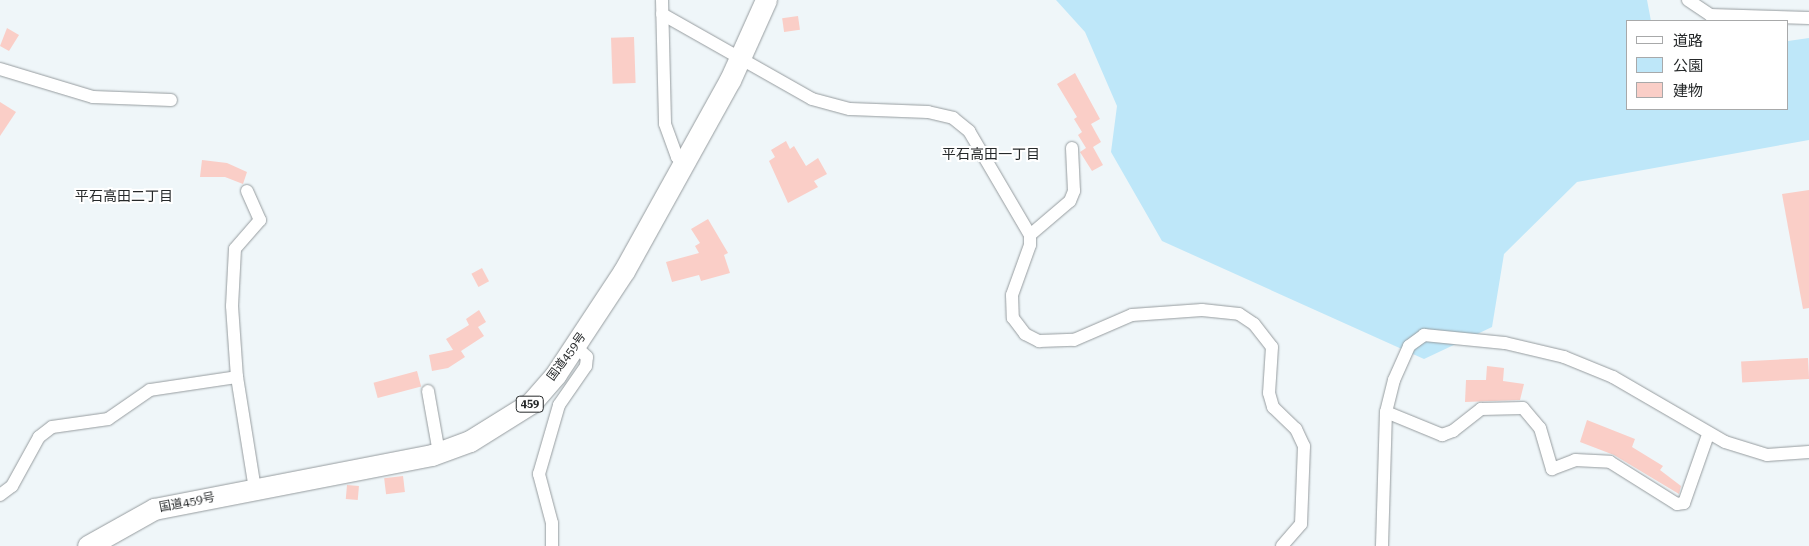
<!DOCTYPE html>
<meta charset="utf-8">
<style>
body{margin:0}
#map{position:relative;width:1809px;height:546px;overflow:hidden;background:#eff6f9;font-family:"Roboto Serif","Noto Sans JP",serif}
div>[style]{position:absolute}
.green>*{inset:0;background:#bee7f9}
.building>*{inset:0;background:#facec7;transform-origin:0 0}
.roads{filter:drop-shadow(0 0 1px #969c9f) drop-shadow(0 0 1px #969c9f)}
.minor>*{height:12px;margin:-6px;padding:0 6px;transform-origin:6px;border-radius:6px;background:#fff}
.trunk>*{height:21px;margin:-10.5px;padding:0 10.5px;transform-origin:10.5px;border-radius:10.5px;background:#fff}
span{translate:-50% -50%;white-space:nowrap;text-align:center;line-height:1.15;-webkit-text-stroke:4px #fff;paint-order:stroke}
.shield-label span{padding:1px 4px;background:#fff;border:1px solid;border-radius:4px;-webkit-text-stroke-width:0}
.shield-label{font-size:11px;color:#26292a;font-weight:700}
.street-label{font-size:12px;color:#26292a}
.neighbourhood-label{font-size:14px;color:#26292a}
.legend{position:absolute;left:1626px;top:20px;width:162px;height:90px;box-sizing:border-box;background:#fff;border:1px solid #a8a9aa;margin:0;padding:6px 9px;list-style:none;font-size:15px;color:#26292a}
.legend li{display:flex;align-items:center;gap:10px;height:25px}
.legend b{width:25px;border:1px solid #a8a9aa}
</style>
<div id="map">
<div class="green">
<i style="clip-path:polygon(1056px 0,1647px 0,1651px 21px,1628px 21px,1628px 109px,1788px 109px,1788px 41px,1809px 38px,1809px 140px,1577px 182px,1504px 254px,1492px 327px,1424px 359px,1162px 241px,1111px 152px,1117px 106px,1085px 32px)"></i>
</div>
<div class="building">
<i style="left:798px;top:16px;width:14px;height:16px;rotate:82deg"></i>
<i style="clip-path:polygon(7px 28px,19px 35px,9px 51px,0 46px)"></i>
<i style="left:634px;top:37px;width:46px;height:23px;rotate:88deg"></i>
<i style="clip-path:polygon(1075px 73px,1100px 119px,1091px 124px,1101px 142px,1093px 147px,1103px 165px,1092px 171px,1080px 152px,1086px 148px,1078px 135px,1082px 132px,1074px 119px,1077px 117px,1057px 84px)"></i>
<i style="clip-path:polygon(0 102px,16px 112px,0 136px)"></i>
<i style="clip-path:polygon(786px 141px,790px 149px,794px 146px,806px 166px,818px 158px,827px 174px,814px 181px,818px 187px,788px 203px,769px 161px,775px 157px,771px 150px)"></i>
<i style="clip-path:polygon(202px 160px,227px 163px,247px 172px,243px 184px,225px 177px,200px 177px)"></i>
<i style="clip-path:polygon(1809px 190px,1809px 308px,1803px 309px,1782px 194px)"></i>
<i style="clip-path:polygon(708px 219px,728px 253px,724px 255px,730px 273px,701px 281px,699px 275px,672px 282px,666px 262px,699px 253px,695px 246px,700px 243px,691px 229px)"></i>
<i style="left:482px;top:268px;width:15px;height:12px;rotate:62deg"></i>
<i style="clip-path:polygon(479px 310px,486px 322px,478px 327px,484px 336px,461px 351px,465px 357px,448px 368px,432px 371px,429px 355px,453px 350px,446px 339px,469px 325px,466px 319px)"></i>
<i style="left:1808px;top:358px;width:21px;height:67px;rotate:87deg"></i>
<i style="clip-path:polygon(1487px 366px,1504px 368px,1503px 381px,1524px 384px,1520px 400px,1465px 402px,1466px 380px,1486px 380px)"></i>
<i style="left:417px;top:371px;width:16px;height:45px;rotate:75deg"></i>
<i style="clip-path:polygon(1587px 420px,1635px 439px,1632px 447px,1663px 466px,1660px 470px,1681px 486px,1679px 494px,1614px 455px,1580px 442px)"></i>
<i style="left:403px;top:476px;width:16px;height:19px;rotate:83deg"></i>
<i style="left:347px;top:485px;width:12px;height:14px;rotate:5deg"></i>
</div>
<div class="roads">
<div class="minor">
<i style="left:662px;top:0;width:124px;rotate:88.6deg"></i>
<i style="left:665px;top:124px;width:35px;rotate:70deg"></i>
<i style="left:677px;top:157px;width:11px;rotate:38deg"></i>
<i style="left:1688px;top:0;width:27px;rotate:34deg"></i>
<i style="left:1710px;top:15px;width:99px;rotate:1.7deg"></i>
<i style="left:662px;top:14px;width:172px;rotate:29.5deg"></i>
<i style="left:812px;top:99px;width:39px;rotate:15deg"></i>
<i style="left:850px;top:109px;width:78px;rotate:2.2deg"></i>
<i style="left:928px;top:112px;width:26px;rotate:13deg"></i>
<i style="left:953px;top:118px;width:21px;rotate:39deg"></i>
<i style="left:969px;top:131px;width:121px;rotate:59.6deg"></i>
<i style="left:1030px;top:235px;width:10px;rotate:90deg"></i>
<i style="left:1030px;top:245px;width:53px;rotate:109.8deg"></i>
<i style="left:1012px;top:295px;width:23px;rotate:88deg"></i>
<i style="left:1013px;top:318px;width:20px;rotate:53deg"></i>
<i style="left:1025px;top:334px;width:16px;rotate:27deg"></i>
<i style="left:1039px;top:341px;width:35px;rotate:-2deg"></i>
<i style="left:1074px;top:340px;width:63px;rotate:-23.3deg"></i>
<i style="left:1132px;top:315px;width:70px;rotate:-4.1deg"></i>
<i style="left:1202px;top:310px;width:37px;rotate:6deg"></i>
<i style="left:1239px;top:314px;width:18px;rotate:34deg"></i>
<i style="left:1254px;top:324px;width:29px;rotate:52deg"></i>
<i style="left:1272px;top:347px;width:46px;rotate:93.7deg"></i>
<i style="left:1269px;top:393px;width:15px;rotate:74deg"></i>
<i style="left:1273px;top:407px;width:32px;rotate:44deg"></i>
<i style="left:1296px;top:429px;width:19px;rotate:65deg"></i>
<i style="left:1304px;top:446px;width:78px;rotate:92.2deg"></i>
<i style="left:1301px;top:524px;width:29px;rotate:131deg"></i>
<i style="left:0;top:69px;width:97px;rotate:16.8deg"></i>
<i style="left:93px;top:97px;width:78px;rotate:2.2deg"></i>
<i style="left:247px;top:191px;width:32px;rotate:66deg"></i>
<i style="left:260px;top:220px;width:38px;rotate:131deg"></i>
<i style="left:235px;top:249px;width:57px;rotate:93deg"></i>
<i style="left:232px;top:306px;width:71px;rotate:86deg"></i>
<i style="left:237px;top:377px;width:114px;rotate:80.9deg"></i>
<i style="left:1030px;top:235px;width:52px;rotate:-40.4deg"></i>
<i style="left:1070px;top:201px;width:11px;rotate:-68deg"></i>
<i style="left:1074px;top:191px;width:43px;rotate:-92.7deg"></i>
<i style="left:428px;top:391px;width:63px;rotate:79.9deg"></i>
<i style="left:1386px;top:412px;width:61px;rotate:22.3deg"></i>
<i style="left:1442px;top:435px;width:12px;rotate:-20deg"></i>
<i style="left:1453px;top:431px;width:36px;rotate:-38deg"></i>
<i style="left:1481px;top:409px;width:42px;rotate:-1.4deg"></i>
<i style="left:1523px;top:408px;width:26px;rotate:50deg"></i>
<i style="left:1540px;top:428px;width:43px;rotate:73.7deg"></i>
<i style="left:1552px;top:469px;width:25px;rotate:-21deg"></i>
<i style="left:1575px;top:460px;width:35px;rotate:3deg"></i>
<i style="left:1610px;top:462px;width:79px;rotate:32.1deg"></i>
<i style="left:1677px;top:504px;width:7px;rotate:-8deg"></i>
<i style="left:1684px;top:503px;width:72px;rotate:-70.6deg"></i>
<i style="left:0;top:495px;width:15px;rotate:-37deg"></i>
<i style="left:12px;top:486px;width:56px;rotate:-61.1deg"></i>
<i style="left:39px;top:437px;width:16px;rotate:-38deg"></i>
<i style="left:52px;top:427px;width:57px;rotate:-8.1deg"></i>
<i style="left:108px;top:419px;width:51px;rotate:-34.6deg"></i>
<i style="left:150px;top:390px;width:88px;rotate:-8.5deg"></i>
<i style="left:552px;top:546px;width:23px;rotate:-90deg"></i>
<i style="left:552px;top:523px;width:51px;rotate:-104.9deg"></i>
<i style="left:539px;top:474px;width:72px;rotate:-73.8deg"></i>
<i style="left:559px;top:405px;width:47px;rotate:-55.3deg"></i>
<i style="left:586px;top:366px;width:9px;rotate:-84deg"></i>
<i style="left:587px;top:357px;width:16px;rotate:-137deg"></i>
<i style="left:1382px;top:546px;width:134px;rotate:-88.3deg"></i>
<i style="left:1386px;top:412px;width:33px;rotate:-76deg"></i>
<i style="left:1394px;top:380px;width:37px;rotate:-66deg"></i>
<i style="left:1409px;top:346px;width:19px;rotate:-36deg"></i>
<i style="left:1424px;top:335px;width:81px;rotate:5.6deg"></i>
<i style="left:1505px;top:343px;width:61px;rotate:13.3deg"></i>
<i style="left:1564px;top:357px;width:53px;rotate:22.2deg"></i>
<i style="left:1613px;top:377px;width:129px;rotate:30.1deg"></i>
<i style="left:1725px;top:442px;width:44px;rotate:17.2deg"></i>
<i style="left:1767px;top:455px;width:42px;rotate:-4.1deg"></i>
</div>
<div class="trunk">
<i style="left:88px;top:546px;width:76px;rotate:-29.3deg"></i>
<i style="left:154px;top:509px;width:283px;rotate:-11deg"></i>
<i style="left:432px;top:455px;width:40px;rotate:-20.2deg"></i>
<i style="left:470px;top:441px;width:72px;rotate:-31.9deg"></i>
<i style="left:531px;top:403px;width:38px;rotate:-49deg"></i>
<i style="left:556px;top:374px;width:123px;rotate:-56.6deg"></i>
<i style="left:624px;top:271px;width:218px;rotate:-61deg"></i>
<i style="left:730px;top:80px;width:88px;rotate:-65.8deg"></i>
</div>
</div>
<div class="shield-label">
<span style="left:530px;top:404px">459</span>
</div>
<div class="street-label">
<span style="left:567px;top:357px;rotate:-54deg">国道459号</span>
<span style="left:187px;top:503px;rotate:-11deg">国道459号</span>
</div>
<div class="neighbourhood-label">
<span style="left:991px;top:154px">平石高田一丁目</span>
<span style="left:124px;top:196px">平石高田二丁目</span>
</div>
<ul class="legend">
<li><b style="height:6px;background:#fff"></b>道路</li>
<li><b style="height:14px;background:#bee7f9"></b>公園</li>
<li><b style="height:14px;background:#facec7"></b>建物</li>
</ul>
</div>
